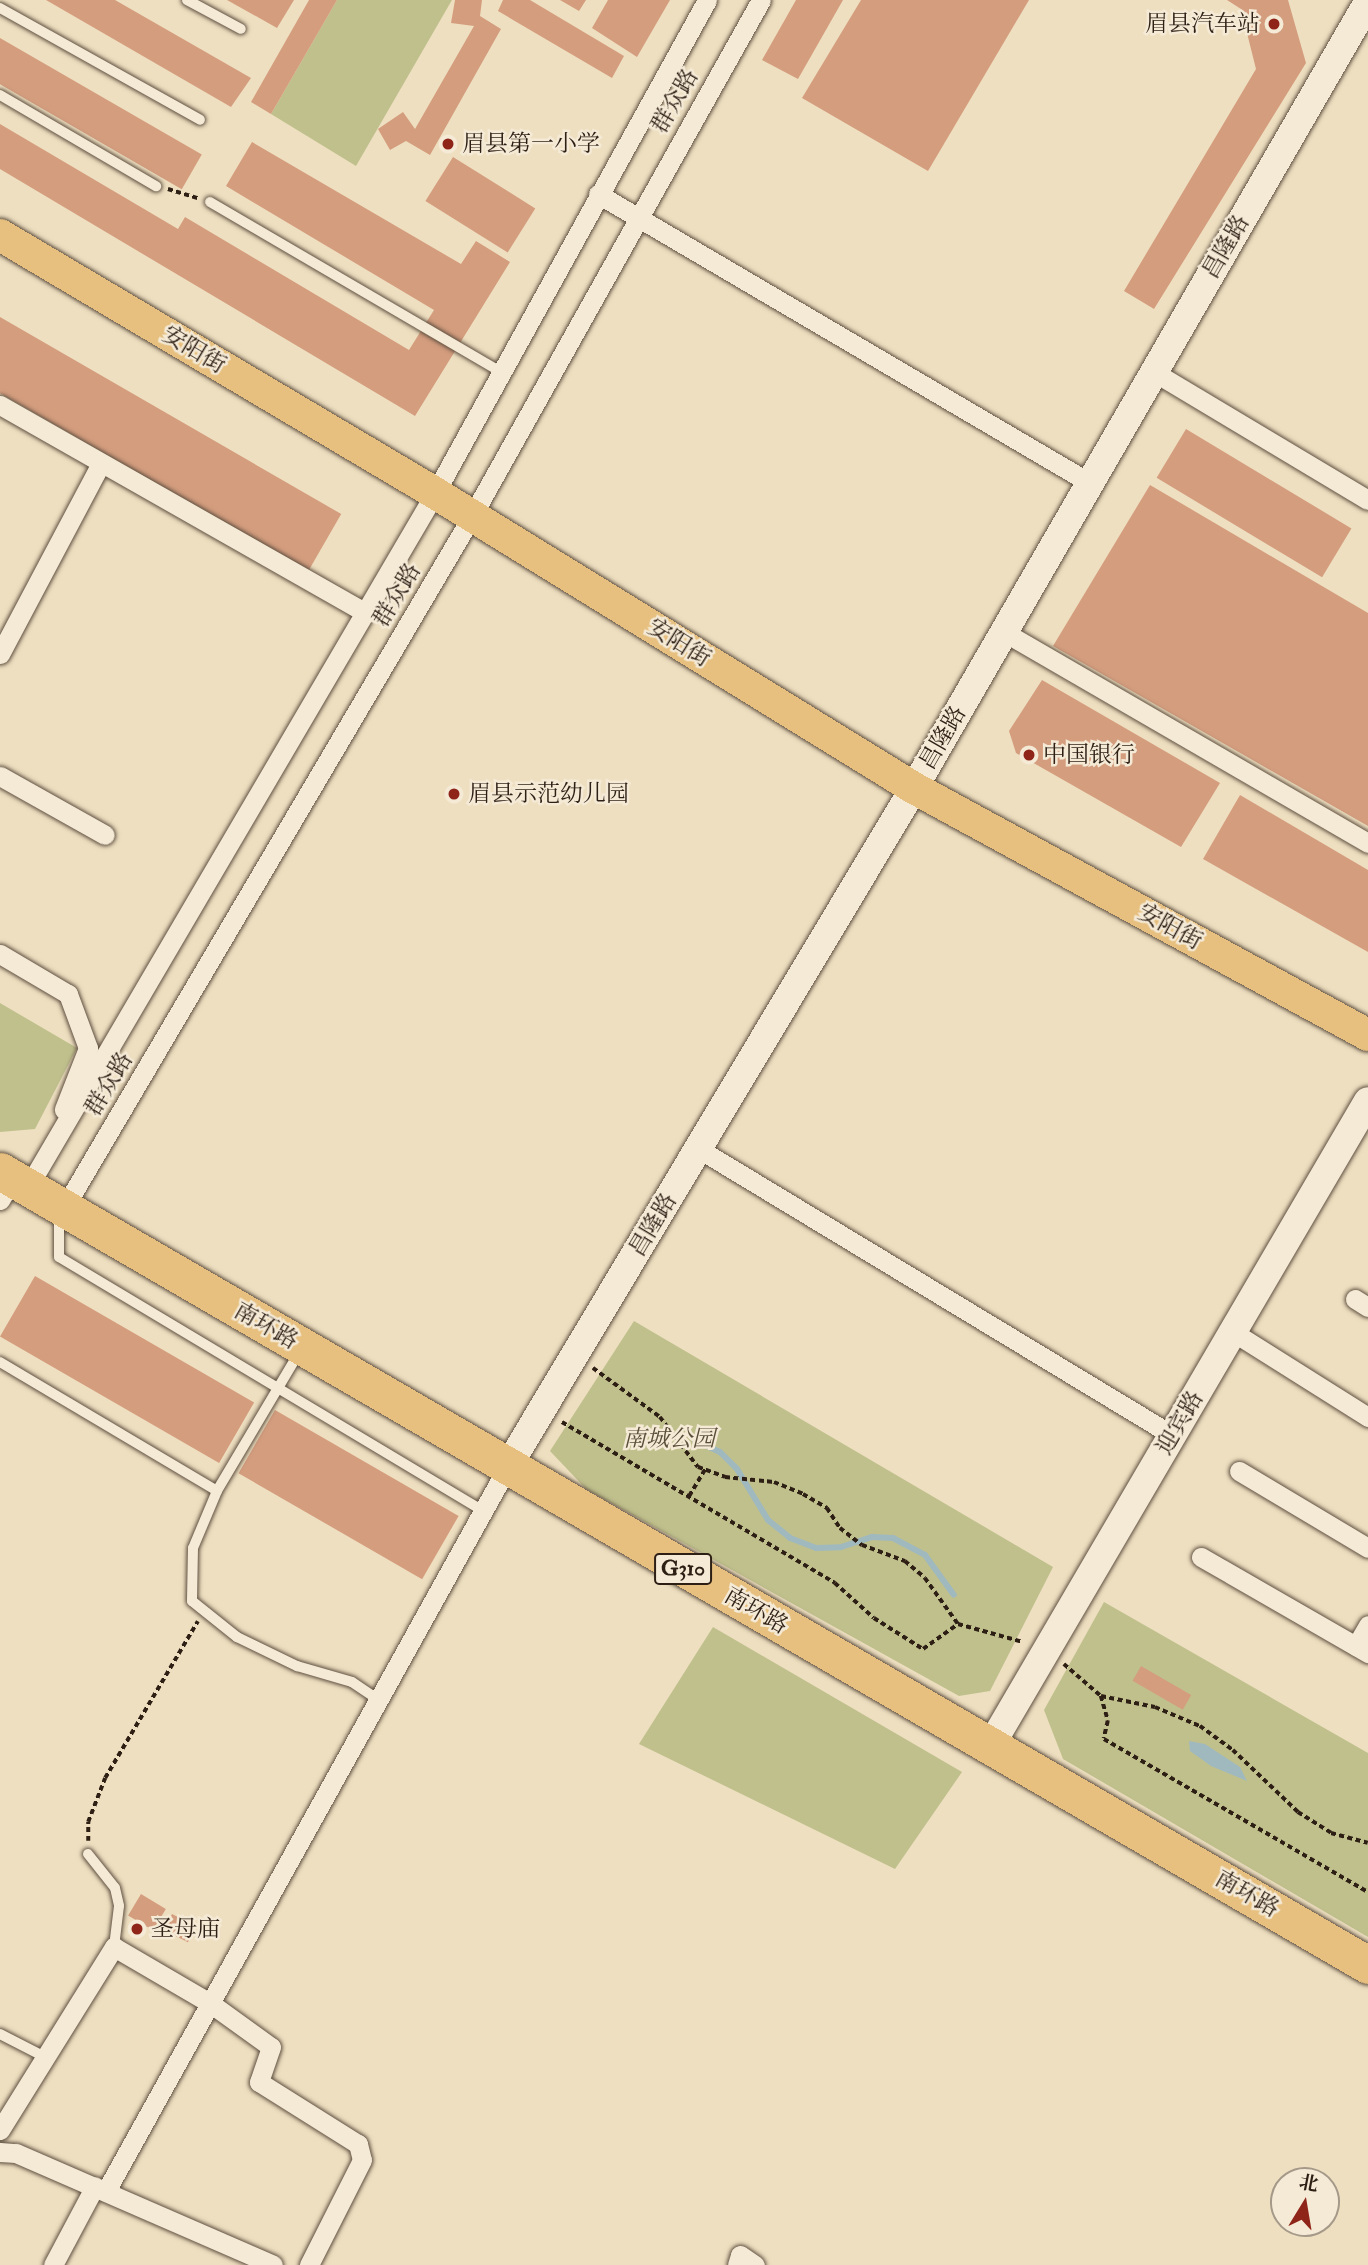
<!DOCTYPE html>
<meta charset="utf-8">
<style>
body{margin:0}
#map{position:relative;width:1368px;height:2265px;overflow:hidden;background:#eedfc0;font-family:"IM FELL Double Pica","Noto Serif SC",serif}
div>[style]{position:absolute}
.green>*{inset:0;background:#c0c08d}
.water>*{inset:0;background:#a0b9be}
.stream>*{height:6px;margin:-3px;padding:0 3px;transform-origin:3px;border-radius:3px;background:#a0b9be}
.building>*{inset:0;background:#d49d7e;transform-origin:0 0}
.path>*{height:3.5px;margin-top:-1.75px;transform-origin:0;background:repeating-linear-gradient(90deg,#2e1f15 0 5px,transparent 0 8.5px)}
.roads{filter:drop-shadow(0 0 2px #5e4f40) drop-shadow(0 0 2px #5e4f40)}
.lane>*{height:10px;margin:-5px;padding:0 5px;transform-origin:5px;border-radius:5px;background:#f4ead6}
.street>*{height:19px;margin:-9.5px;padding:0 9.5px;transform-origin:9.5px;border-radius:9.5px;background:#f4ead6}
.secondary>*{height:28px;margin:-14px;padding:0 14px;transform-origin:14px;border-radius:14px;background:#f4ead6}
.primary>*{height:32px;margin:-16px;padding:0 16px;transform-origin:16px;border-radius:16px;background:#e7c080}
.highway>*{height:37px;margin:-18.5px;padding:0 18.5px;transform-origin:18.5px;border-radius:18.5px;background:#e7c080}
.dots>*{width:19px;height:19px;translate:-50% -50%;box-sizing:border-box;border:4px solid #f4ead6;border-radius:50%}
span{translate:-50% -50%;white-space:nowrap;text-align:center;line-height:1.15;-webkit-text-stroke:5px #f4ead6;paint-order:stroke}
.shield-label span{padding:2px 5px;background:#f4ead6;border:2px solid;border-radius:5px;-webkit-text-stroke-width:0}
.shield-label{font-size:21px;color:#2e1f15;font-weight:700}
.poi-label{font-size:23px;color:#2e1f15}
.right{translate:-100% -50%;text-align:right}
.left{translate:0 -50%;text-align:left}
.street-label{font-size:23px;color:#2e1f15}
.park-label{font-size:23px;color:#5a4f39;font-style:italic}
.north{position:absolute;left:1270px;top:2167px;width:70px;height:70px;box-sizing:border-box;background:#f4ead6;border:2px solid #a59989;border-radius:50%;rotate:11deg;font-size:19px;font-weight:700;line-height:28px;text-align:center;color:#2e1f15}
.north::after{content:'';display:block;margin:auto;width:24px;height:32px;background:#8f2418;clip-path:polygon(50% 0,100% 100%,50% 72%,0 100%)}
</style>
<div id="map">
<div class="green">
<i style="clip-path:polygon(337px 0,452px 0,356px 166px,271px 114px)"></i>
<i style="clip-path:polygon(0 1003px,77px 1048px,35px 1129px,0 1132px)"></i>
<i style="clip-path:polygon(634px 1321px,1053px 1567px,990px 1691px,959px 1696px,586px 1489px,550px 1451px)"></i>
<i style="clip-path:polygon(1104px 1602px,1368px 1753px,1368px 1937px,1063px 1759px,1044px 1710px)"></i>
<i style="clip-path:polygon(713px 1627px,962px 1772px,895px 1869px,639px 1744px)"></i>
</div>
<div class="water">
<i style="clip-path:polygon(1189px 1741px,1205px 1744px,1240px 1767px,1247px 1781px,1211px 1766px,1190px 1751px)"></i>
</div>
<div class="stream">
<i style="left:695px;top:1440px;width:28px;rotate:26deg"></i>
<i style="left:720px;top:1452px;width:24px;rotate:45deg"></i>
<i style="left:737px;top:1469px;width:60px;rotate:58.7deg"></i>
<i style="left:768px;top:1520px;width:28px;rotate:39deg"></i>
<i style="left:790px;top:1538px;width:28px;rotate:21deg"></i>
<i style="left:816px;top:1548px;width:25px;rotate:-2deg"></i>
<i style="left:841px;top:1547px;width:33px;rotate:-18deg"></i>
<i style="left:872px;top:1537px;width:21px;rotate:3deg"></i>
<i style="left:893px;top:1538px;width:36px;rotate:28deg"></i>
<i style="left:925px;top:1555px;width:49px;rotate:54.1deg"></i>
</div>
<div class="building">
<i style="clip-path:polygon(46px 0,115px 0,251px 78px,231px 107px)"></i>
<i style="clip-path:polygon(227px 0,294px 0,277px 28px)"></i>
<i style="clip-path:polygon(309px 0,337px 0,271px 114px,251px 102px)"></i>
<i style="clip-path:polygon(455px 0,482px 0,480px 16px,501px 29px,430px 155px,406px 141px,390px 150px,378px 129px,403px 112px,415px 129px,474px 26px,451px 23px)"></i>
<i style="clip-path:polygon(503px 0,530px 0,624px 56px,612px 78px,498px 11px)"></i>
<i style="clip-path:polygon(560px 0,586px 0,579px 11px)"></i>
<i style="clip-path:polygon(608px 0,670px 0,637px 57px,592px 28px)"></i>
<i style="clip-path:polygon(796px 0,843px 0,798px 79px,762px 60px)"></i>
<i style="clip-path:polygon(861px 0,1029px 0,928px 171px,802px 98px)"></i>
<i style="clip-path:polygon(1227px 0,1288px 0,1306px 63px,1154px 309px,1124px 291px,1256px 69px,1241px 9px)"></i>
<i style="left:0;top:38px;width:233px;height:40px;rotate:30deg"></i>
<i style="clip-path:polygon(0 124px,178px 229px,185px 217px,409px 350px,434px 310px,226px 186px,252px 142px,461px 264px,476px 241px,510px 262px,415px 416px,0 169px)"></i>
<i style="left:453px;top:157px;width:97px;height:52px;rotate:32deg"></i>
<i style="left:0;top:317px;width:394px;height:66px;rotate:30deg"></i>
<i style="left:1186px;top:429px;width:193px;height:57px;rotate:31deg"></i>
<i style="clip-path:polygon(1150px 485px,1368px 613px,1368px 826px,1053px 646px)"></i>
<i style="clip-path:polygon(1042px 680px,1220px 783px,1181px 847px,1016px 753px,1009px 731px)"></i>
<i style="clip-path:polygon(1240px 795px,1368px 870px,1368px 952px,1203px 859px)"></i>
<i style="left:35px;top:1276px;width:253px;height:70px;rotate:30deg"></i>
<i style="left:275px;top:1410px;width:212px;height:73px;rotate:30deg"></i>
<i style="left:1141px;top:1666px;width:58px;height:17px;rotate:30deg"></i>
<i style="left:141px;top:1894px;width:29px;height:25px;rotate:31deg"></i>
<i style="left:172px;top:1914px;width:27px;height:18px;rotate:27deg"></i>
</div>
<div class="path">
<i style="left:168px;top:189px;width:31px;rotate:17deg"></i>
<i style="left:593px;top:1368px;width:83px;rotate:36.2deg"></i>
<i style="left:660px;top:1417px;width:63px;rotate:52.8deg"></i>
<i style="left:698px;top:1467px;width:29px;rotate:20deg"></i>
<i style="left:725px;top:1477px;width:49px;rotate:5.8deg"></i>
<i style="left:774px;top:1482px;width:31px;rotate:22deg"></i>
<i style="left:803px;top:1494px;width:28px;rotate:30deg"></i>
<i style="left:827px;top:1508px;width:24px;rotate:57deg"></i>
<i style="left:840px;top:1528px;width:28px;rotate:38deg"></i>
<i style="left:862px;top:1545px;width:46px;rotate:20.4deg"></i>
<i style="left:905px;top:1561px;width:26px;rotate:40deg"></i>
<i style="left:925px;top:1578px;width:57px;rotate:54.3deg"></i>
<i style="left:958px;top:1624px;width:67px;rotate:15.5deg"></i>
<i style="left:562px;top:1422px;width:317px;rotate:30.5deg"></i>
<i style="left:835px;top:1583px;width:52px;rotate:41.9deg"></i>
<i style="left:874px;top:1618px;width:58px;rotate:32.3deg"></i>
<i style="left:923px;top:1649px;width:43px;rotate:-35.5deg"></i>
<i style="left:689px;top:1496px;width:31px;rotate:-59deg"></i>
<i style="left:1064px;top:1664px;width:49px;rotate:40.9deg"></i>
<i style="left:1101px;top:1696px;width:55px;rotate:11.5deg"></i>
<i style="left:1155px;top:1707px;width:49px;rotate:22.9deg"></i>
<i style="left:1200px;top:1726px;width:41px;rotate:36deg"></i>
<i style="left:1233px;top:1750px;width:90px;rotate:43.6deg"></i>
<i style="left:1298px;top:1812px;width:39px;rotate:32deg"></i>
<i style="left:1331px;top:1833px;width:38px;rotate:15deg"></i>
<i style="left:1101px;top:1696px;width:26px;rotate:74deg"></i>
<i style="left:1108px;top:1721px;width:18px;rotate:103deg"></i>
<i style="left:1104px;top:1739px;width:305px;rotate:30.1deg"></i>
<i style="left:88px;top:1841px;width:19px;rotate:-90deg"></i>
<i style="left:88px;top:1822px;width:47px;rotate:-68.9deg"></i>
<i style="left:105px;top:1778px;width:182px;rotate:-59.4deg"></i>
</div>
<div class="roads">
<div class="lane">
<i style="left:187px;top:0;width:61px;rotate:28.2deg"></i>
<i style="left:0;top:8px;width:229px;rotate:29.2deg"></i>
<i style="left:0;top:95px;width:181px;rotate:30.3deg"></i>
<i style="left:210px;top:202px;width:337px;rotate:30.3deg"></i>
<i style="left:59px;top:1213px;width:44px;rotate:90deg"></i>
<i style="left:59px;top:1257px;width:495px;rotate:30.9deg"></i>
<i style="left:300px;top:1351px;width:163px;rotate:120.7deg"></i>
<i style="left:217px;top:1491px;width:62px;rotate:112.8deg"></i>
<i style="left:193px;top:1548px;width:53px;rotate:91.1deg"></i>
<i style="left:192px;top:1601px;width:58px;rotate:38.7deg"></i>
<i style="left:237px;top:1637px;width:67px;rotate:25.8deg"></i>
<i style="left:297px;top:1666px;width:57px;rotate:16.2deg"></i>
<i style="left:352px;top:1682px;width:32px;rotate:34deg"></i>
<i style="left:0;top:1362px;width:252px;rotate:30.7deg"></i>
<i style="left:88px;top:1854px;width:43px;rotate:51.5deg"></i>
<i style="left:115px;top:1888px;width:18px;rotate:77deg"></i>
<i style="left:119px;top:1906px;width:41px;rotate:97deg"></i>
<i style="left:0;top:2034px;width:51px;rotate:27.1deg"></i>
</div>
<div class="street">
<i style="left:598px;top:194px;width:571px;rotate:30.43deg"></i>
<i style="left:1154px;top:372px;width:249px;rotate:30.9deg"></i>
<i style="left:0;top:405px;width:417px;rotate:29.6deg"></i>
<i style="left:1004px;top:632px;width:421px;rotate:30.1deg"></i>
<i style="left:0;top:654px;width:214px;rotate:-62.1deg"></i>
<i style="left:0;top:776px;width:120px;rotate:29.3deg"></i>
<i style="left:0;top:954px;width:79px;rotate:30.5deg"></i>
<i style="left:68px;top:994px;width:58px;rotate:69.7deg"></i>
<i style="left:88px;top:1048px;width:66px;rotate:111.5deg"></i>
<i style="left:699px;top:1149px;width:553px;rotate:31.16deg"></i>
<i style="left:28px;top:1187px;width:805px;rotate:-59.61deg"></i>
<i style="left:435px;top:493px;width:563px;rotate:-61.11deg"></i>
<i style="left:0;top:1200px;width:26px;rotate:-59deg"></i>
<i style="left:64px;top:1208px;width:803px;rotate:-59.48deg"></i>
<i style="left:472px;top:516px;width:591px;rotate:-60.75deg"></i>
<i style="left:1355px;top:1299px;width:15px;rotate:32deg"></i>
<i style="left:1233px;top:1332px;width:160px;rotate:32.2deg"></i>
<i style="left:1239px;top:1471px;width:150px;rotate:30.8deg"></i>
<i style="left:1201px;top:1557px;width:193px;rotate:29.9deg"></i>
<i style="left:1356px;top:1646px;width:24px;rotate:-60deg"></i>
<i style="left:0;top:2130px;width:216px;rotate:-58.1deg"></i>
<i style="left:114px;top:1947px;width:111px;rotate:30.3deg"></i>
<i style="left:210px;top:2003px;width:75px;rotate:35.8deg"></i>
<i style="left:271px;top:2047px;width:37px;rotate:109deg"></i>
<i style="left:259px;top:2082px;width:117px;rotate:32.1deg"></i>
<i style="left:358px;top:2144px;width:16px;rotate:76deg"></i>
<i style="left:362px;top:2160px;width:118px;rotate:116.8deg"></i>
<i style="left:0;top:2152px;width:16px;rotate:4deg"></i>
<i style="left:16px;top:2153px;width:280px;rotate:23.5deg"></i>
<i style="left:106px;top:2191px;width:827px;rotate:-60.99deg"></i>
<i style="left:53px;top:2265px;width:89px;rotate:-62deg"></i>
<i style="left:737px;top:2265px;width:10px;rotate:-73deg"></i>
<i style="left:740px;top:2255px;width:18px;rotate:34deg"></i>
</div>
<div class="secondary">
<i style="left:507px;top:1468px;width:792px;rotate:-59.1deg"></i>
<i style="left:914px;top:788px;width:908px;rotate:-59.99deg"></i>
<i style="left:991px;top:1745px;width:746px;rotate:-59.66deg"></i>
</div>
<div class="primary">
<i style="left:0;top:235px;width:506px;rotate:30.67deg"></i>
<i style="left:435px;top:493px;width:563px;rotate:31.63deg"></i>
<i style="left:914px;top:788px;width:517px;rotate:28.55deg"></i>
</div>
<div class="highway">
<i style="left:0;top:1171px;width:1582px;rotate:30.13deg"></i>
</div>
</div>
<div class="dots">
<i style="left:1274px;top:24px;background:#8f2418"></i>
<i style="left:448px;top:144px;background:#8f2418"></i>
<i style="left:1029px;top:755px;background:#8f2418"></i>
<i style="left:454px;top:794px;background:#8f2418"></i>
<i style="left:137px;top:1929px;background:#8f2418"></i>
</div>
<div class="shield-label">
<span style="left:683px;top:1569px">G310</span>
</div>
<div class="poi-label">
<span class="right" style="left:1260px;top:24px">眉县汽车站</span>
<span class="left" style="left:462px;top:144px">眉县第一小学</span>
<span class="left" style="left:1043px;top:755px">中国银行</span>
<span class="left" style="left:468px;top:794px">眉县示范幼儿园</span>
<span class="left" style="left:151px;top:1929px">圣母庙</span>
</div>
<div class="street-label">
<span style="left:675px;top:101px;rotate:-60deg">群众路</span>
<span style="left:1226px;top:247px;rotate:-60deg">昌隆路</span>
<span style="left:194px;top:350px;rotate:31deg">安阳街</span>
<span style="left:397px;top:595px;rotate:-59deg">群众路</span>
<span style="left:679px;top:643px;rotate:32deg">安阳街</span>
<span style="left:943px;top:738px;rotate:-60deg">昌隆路</span>
<span style="left:1170px;top:927px;rotate:29deg">安阳街</span>
<span style="left:109px;top:1084px;rotate:-59deg">群众路</span>
<span style="left:653px;top:1225px;rotate:-59deg">昌隆路</span>
<span style="left:266px;top:1326px;rotate:30deg">南环路</span>
<span style="left:1180px;top:1423px;rotate:-60deg">迎宾路</span>
<span style="left:756px;top:1611px;rotate:30deg">南环路</span>
<span style="left:1247px;top:1894px;rotate:30deg">南环路</span>
</div>
<div class="park-label">
<span style="left:669px;top:1439px">南城公园</span>
</div>
<div class="north">北</div>
</div>
